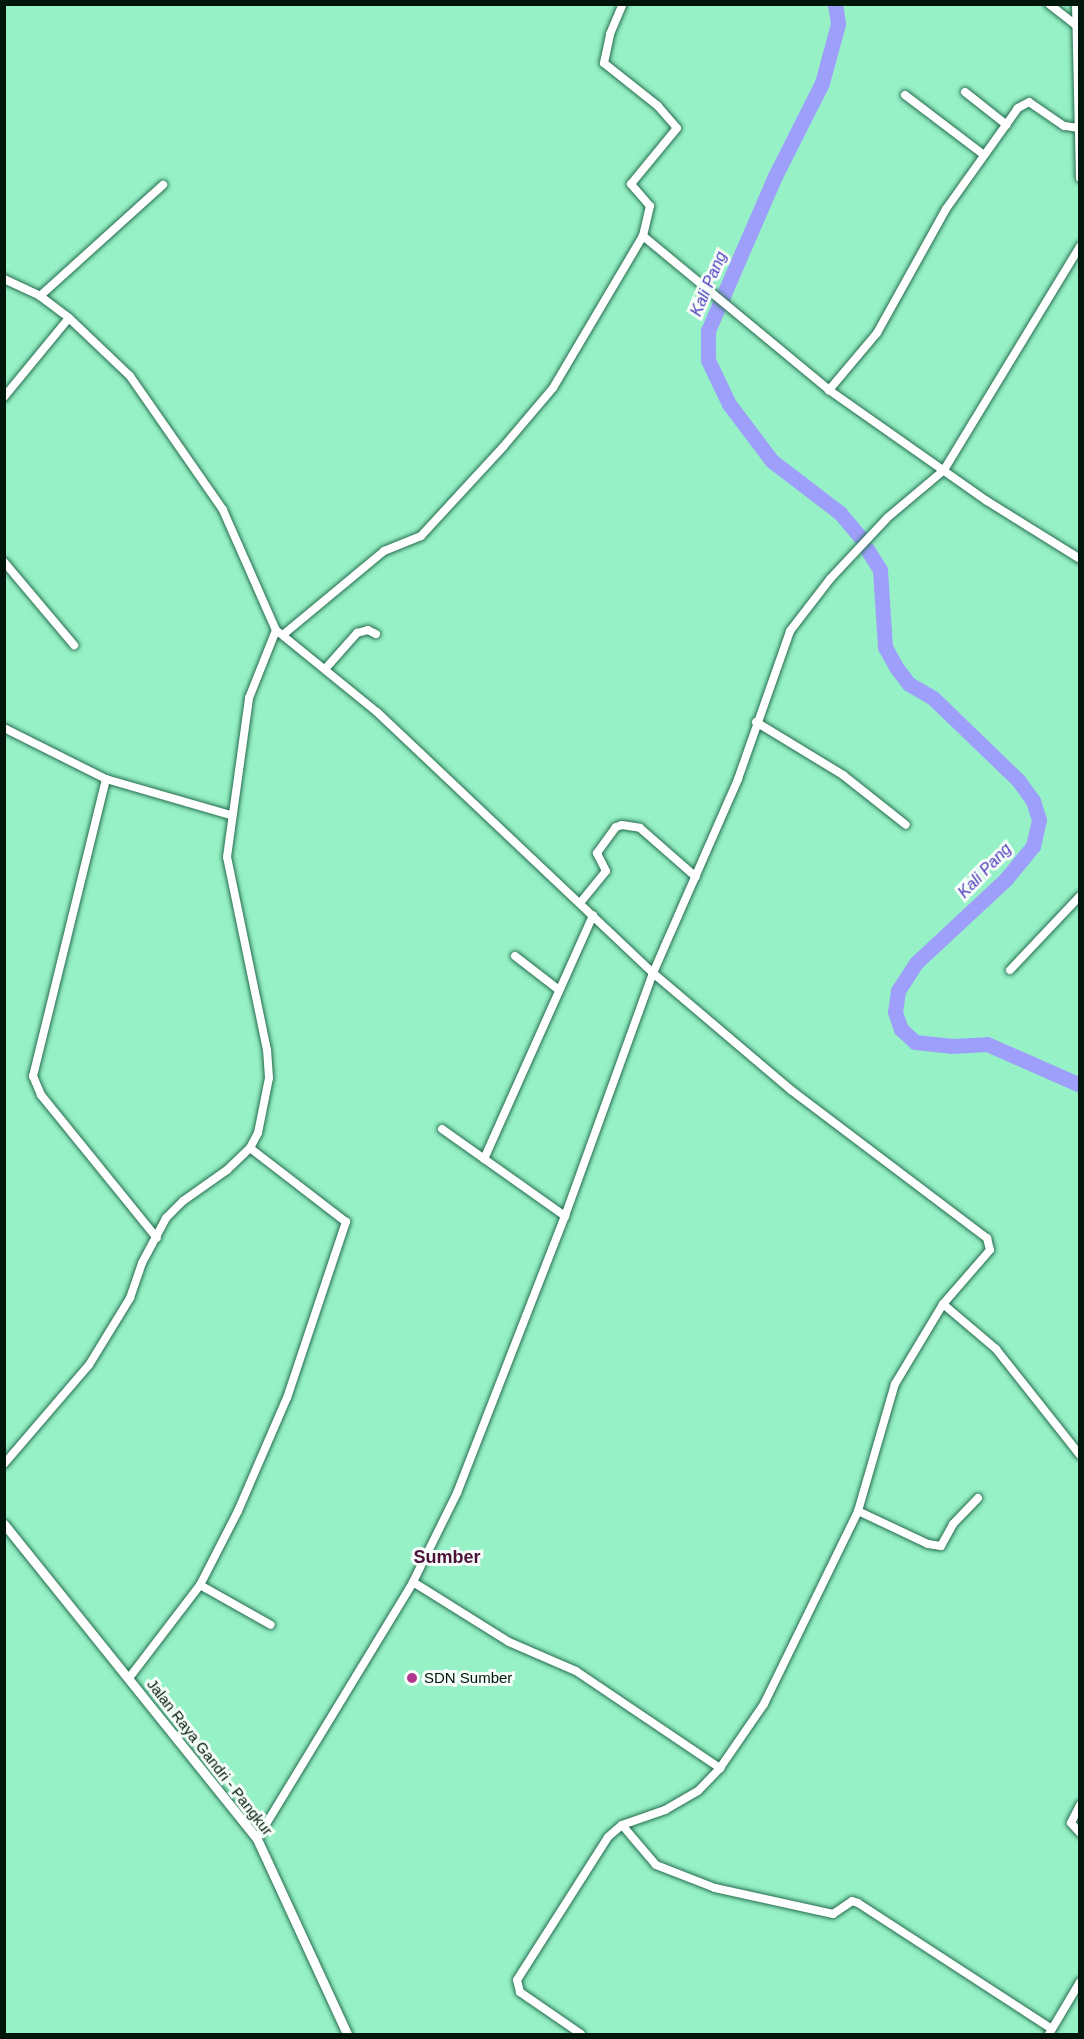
<!DOCTYPE html>
<style>
body{margin:0}
#map{position:relative;width:1084px;height:2039px;overflow:hidden;background:#96f1c6;font-family:Arial,sans-serif}
div>[style]{position:absolute}
.river>*{height:15px;margin:-7.5px;padding:0 7.5px;transform-origin:7.5px;border-radius:7.5px;background:#9e9ffa}
.roads{filter:drop-shadow(0 0 2px #266d4f) drop-shadow(0 0 2px #266d4f)}
.minor>*{height:8px;margin:-4px;padding:0 4px;transform-origin:4px;border-radius:4px;background:#fff}
.tertiary>*{height:9px;margin:-4.5px;padding:0 4.5px;transform-origin:4.5px;border-radius:4.5px;background:#fff}
.dots>*{width:16px;height:16px;translate:-50% -50%;box-sizing:border-box;border:3px solid #f6fef9;border-radius:50%}
span{translate:-50% -50%;white-space:nowrap;text-align:center;line-height:1.15;-webkit-text-stroke:6px #f6fef9;paint-order:stroke}
.poi-label{font-size:15px;color:#00160a}
.left{translate:0 -50%;text-align:left}
.street-label{font-size:15px;color:#00160a}
.water-label{font-size:16px;color:#4f3bbe;font-style:italic}
.quarter-label{font-size:18px;color:#4c123a;font-weight:700}
.frame{position:absolute;inset:0;border:6px solid #00160a;pointer-events:none}
</style>
<div id="map">
<div class="river">
<i style="left:835px;top:4px;width:20px;rotate:81deg"></i>
<i style="left:838px;top:24px;width:61px;rotate:105.2deg"></i>
<i style="left:822px;top:83px;width:104px;rotate:116.8deg"></i>
<i style="left:775px;top:176px;width:169px;rotate:113.4deg"></i>
<i style="left:708px;top:331px;width:29px;rotate:90deg"></i>
<i style="left:708px;top:360px;width:49px;rotate:64.5deg"></i>
<i style="left:729px;top:404px;width:71px;rotate:53deg"></i>
<i style="left:772px;top:461px;width:86px;rotate:37.4deg"></i>
<i style="left:840px;top:513px;width:31px;rotate:50deg"></i>
<i style="left:867px;top:549px;width:25px;rotate:58deg"></i>
<i style="left:880px;top:570px;width:77px;rotate:86.3deg"></i>
<i style="left:885px;top:647px;width:23px;rotate:61deg"></i>
<i style="left:896px;top:667px;width:21px;rotate:53deg"></i>
<i style="left:909px;top:684px;width:28px;rotate:30deg"></i>
<i style="left:933px;top:698px;width:118px;rotate:44deg"></i>
<i style="left:1018px;top:780px;width:26px;rotate:54deg"></i>
<i style="left:1033px;top:801px;width:20px;rotate:72deg"></i>
<i style="left:1039px;top:820px;width:27px;rotate:103deg"></i>
<i style="left:1033px;top:846px;width:43px;rotate:129.3deg"></i>
<i style="left:1006px;top:879px;width:123px;rotate:137deg"></i>
<i style="left:916px;top:963px;width:33px;rotate:123deg"></i>
<i style="left:898px;top:991px;width:21px;rotate:98deg"></i>
<i style="left:895px;top:1012px;width:18px;rotate:71deg"></i>
<i style="left:901px;top:1029px;width:19px;rotate:43deg"></i>
<i style="left:915px;top:1042px;width:36px;rotate:6deg"></i>
<i style="left:951px;top:1046px;width:36px;rotate:-3deg"></i>
<i style="left:987px;top:1044px;width:102px;rotate:23.8deg"></i>
</div>
<div class="roads">
<div class="minor">
<i style="left:1049px;top:4px;width:37px;rotate:38deg"></i>
<i style="left:1076px;top:4px;width:174px;rotate:88.7deg"></i>
<i style="left:965px;top:92px;width:53px;rotate:38.2deg"></i>
<i style="left:905px;top:95px;width:99px;rotate:37.2deg"></i>
<i style="left:1079px;top:128px;width:15px;rotate:-172deg"></i>
<i style="left:1064px;top:126px;width:42px;rotate:-145.6deg"></i>
<i style="left:1029px;top:102px;width:13px;rotate:151deg"></i>
<i style="left:1018px;top:108px;width:124px;rotate:125.5deg"></i>
<i style="left:946px;top:209px;width:142px;rotate:119.1deg"></i>
<i style="left:877px;top:333px;width:75px;rotate:130.1deg"></i>
<i style="left:829px;top:390px;width:193px;rotate:35.1deg"></i>
<i style="left:987px;top:501px;width:110px;rotate:31.9deg"></i>
<i style="left:643px;top:236px;width:241px;rotate:39.6deg"></i>
<i style="left:4px;top:279px;width:40px;rotate:25deg"></i>
<i style="left:40px;top:296px;width:36px;rotate:37deg"></i>
<i style="left:69px;top:318px;width:84px;rotate:43.6deg"></i>
<i style="left:130px;top:376px;width:163px;rotate:55.2deg"></i>
<i style="left:223px;top:510px;width:131px;rotate:66.2deg"></i>
<i style="left:276px;top:630px;width:130px;rotate:39.1deg"></i>
<i style="left:377px;top:712px;width:380px;rotate:43.4deg"></i>
<i style="left:653px;top:973px;width:181px;rotate:40.3deg"></i>
<i style="left:791px;top:1090px;width:246px;rotate:37.1deg"></i>
<i style="left:987px;top:1238px;width:12px;rotate:76deg"></i>
<i style="left:990px;top:1250px;width:72px;rotate:131deg"></i>
<i style="left:943px;top:1304px;width:70px;rotate:40.3deg"></i>
<i style="left:996px;top:1349px;width:135px;rotate:51.6deg"></i>
<i style="left:40px;top:296px;width:166px;rotate:-42.1deg"></i>
<i style="left:4px;top:397px;width:102px;rotate:-50.6deg"></i>
<i style="left:4px;top:562px;width:109px;rotate:49.9deg"></i>
<i style="left:284px;top:634px;width:130px;rotate:-39.7deg"></i>
<i style="left:384px;top:551px;width:40px;rotate:-22deg"></i>
<i style="left:421px;top:536px;width:121px;rotate:-47.3deg"></i>
<i style="left:503px;top:447px;width:77px;rotate:-49.7deg"></i>
<i style="left:553px;top:388px;width:177px;rotate:-59.4deg"></i>
<i style="left:643px;top:236px;width:31px;rotate:-77deg"></i>
<i style="left:650px;top:206px;width:29px;rotate:-131deg"></i>
<i style="left:631px;top:184px;width:72px;rotate:-50.6deg"></i>
<i style="left:677px;top:128px;width:29px;rotate:-131deg"></i>
<i style="left:658px;top:106px;width:69px;rotate:-141.5deg"></i>
<i style="left:604px;top:63px;width:30px;rotate:-78deg"></i>
<i style="left:610px;top:34px;width:33px;rotate:-67deg"></i>
<i style="left:326px;top:668px;width:47px;rotate:-48.5deg"></i>
<i style="left:357px;top:633px;width:11px;rotate:-15deg"></i>
<i style="left:368px;top:630px;width:9px;rotate:27deg"></i>
<i style="left:756px;top:722px;width:102px;rotate:31.3deg"></i>
<i style="left:843px;top:775px;width:80px;rotate:38.4deg"></i>
<i style="left:4px;top:728px;width:114px;rotate:26.6deg"></i>
<i style="left:106px;top:779px;width:130px;rotate:16.1deg"></i>
<i style="left:106px;top:779px;width:306px;rotate:103.8deg"></i>
<i style="left:33px;top:1076px;width:21px;rotate:67deg"></i>
<i style="left:41px;top:1095px;width:184px;rotate:51deg"></i>
<i style="left:580px;top:903px;width:41px;rotate:-50.9deg"></i>
<i style="left:606px;top:871px;width:20px;rotate:-117deg"></i>
<i style="left:597px;top:853px;width:32px;rotate:-54deg"></i>
<i style="left:616px;top:827px;width:6px;rotate:-18deg"></i>
<i style="left:622px;top:825px;width:18px;rotate:9deg"></i>
<i style="left:640px;top:828px;width:74px;rotate:41.2deg"></i>
<i style="left:515px;top:956px;width:56px;rotate:37.7deg"></i>
<i style="left:1010px;top:970px;width:102px;rotate:-46.6deg"></i>
<i style="left:442px;top:1129px;width:151px;rotate:35.3deg"></i>
<i style="left:484px;top:1159px;width:267px;rotate:-65.9deg"></i>
<i style="left:4px;top:1464px;width:130px;rotate:-49.4deg"></i>
<i style="left:89px;top:1365px;width:79px;rotate:-58.5deg"></i>
<i style="left:130px;top:1298px;width:37px;rotate:-71deg"></i>
<i style="left:142px;top:1263px;width:51px;rotate:-61.9deg"></i>
<i style="left:166px;top:1218px;width:24px;rotate:-45deg"></i>
<i style="left:183px;top:1201px;width:54px;rotate:-35.2deg"></i>
<i style="left:227px;top:1170px;width:32px;rotate:-44deg"></i>
<i style="left:250px;top:1148px;width:17px;rotate:-62deg"></i>
<i style="left:258px;top:1133px;width:56px;rotate:-78.7deg"></i>
<i style="left:269px;top:1078px;width:28px;rotate:-94deg"></i>
<i style="left:267px;top:1050px;width:197px;rotate:-101.7deg"></i>
<i style="left:227px;top:857px;width:161px;rotate:-82.1deg"></i>
<i style="left:249px;top:698px;width:73px;rotate:-68.3deg"></i>
<i style="left:858px;top:1511px;width:77px;rotate:25.2deg"></i>
<i style="left:928px;top:1544px;width:13px;rotate:9deg"></i>
<i style="left:941px;top:1546px;width:25px;rotate:-61deg"></i>
<i style="left:953px;top:1524px;width:36px;rotate:-46deg"></i>
<i style="left:413px;top:1582px;width:113px;rotate:32deg"></i>
<i style="left:509px;top:1642px;width:73px;rotate:23.4deg"></i>
<i style="left:576px;top:1671px;width:174px;rotate:34deg"></i>
<i style="left:200px;top:1585px;width:81px;rotate:29.4deg"></i>
<i style="left:129px;top:1678px;width:117px;rotate:-52.6deg"></i>
<i style="left:200px;top:1585px;width:83px;rotate:-62.8deg"></i>
<i style="left:238px;top:1511px;width:123px;rotate:-66.6deg"></i>
<i style="left:287px;top:1398px;width:186px;rotate:-71.5deg"></i>
<i style="left:346px;top:1222px;width:121px;rotate:-142.4deg"></i>
<i style="left:1080px;top:1805px;width:20px;rotate:117deg"></i>
<i style="left:1071px;top:1823px;width:13px;rotate:48deg"></i>
<i style="left:622px;top:1825px;width:52px;rotate:49.6deg"></i>
<i style="left:656px;top:1865px;width:63px;rotate:21.3deg"></i>
<i style="left:715px;top:1888px;width:121px;rotate:12.4deg"></i>
<i style="left:833px;top:1914px;width:23px;rotate:-34deg"></i>
<i style="left:852px;top:1901px;width:6px;rotate:18deg"></i>
<i style="left:858px;top:1903px;width:231px;rotate:33deg"></i>
<i style="left:257px;top:1839px;width:301px;rotate:-58.7deg"></i>
<i style="left:413px;top:1582px;width:99px;rotate:-63.7deg"></i>
<i style="left:457px;top:1493px;width:297px;rotate:-68.7deg"></i>
<i style="left:565px;top:1216px;width:258px;rotate:-70.1deg"></i>
<i style="left:653px;top:973px;width:212px;rotate:-66.3deg"></i>
<i style="left:738px;top:779px;width:157px;rotate:-70.6deg"></i>
<i style="left:790px;top:631px;width:66px;rotate:-52.4deg"></i>
<i style="left:830px;top:579px;width:83px;rotate:-46.9deg"></i>
<i style="left:887px;top:518px;width:75px;rotate:-40.1deg"></i>
<i style="left:944px;top:470px;width:262px;rotate:-58.7deg"></i>
<i style="left:581px;top:2034px;width:74px;rotate:-145.5deg"></i>
<i style="left:520px;top:1992px;width:12px;rotate:-104deg"></i>
<i style="left:517px;top:1980px;width:169px;rotate:-57.5deg"></i>
<i style="left:608px;top:1837px;width:18px;rotate:-41deg"></i>
<i style="left:622px;top:1825px;width:46px;rotate:-19.2deg"></i>
<i style="left:665px;top:1810px;width:38px;rotate:-30deg"></i>
<i style="left:698px;top:1791px;width:32px;rotate:-46deg"></i>
<i style="left:720px;top:1768px;width:78px;rotate:-55.5deg"></i>
<i style="left:764px;top:1704px;width:215px;rotate:-64deg"></i>
<i style="left:858px;top:1511px;width:132px;rotate:-73.8deg"></i>
<i style="left:895px;top:1384px;width:93px;rotate:-59deg"></i>
<i style="left:1049px;top:2034px;width:61px;rotate:-59.2deg"></i>
</div>
<div class="tertiary">
<i style="left:4px;top:1524px;width:404px;rotate:51.2deg"></i>
<i style="left:257px;top:1839px;width:215px;rotate:65.2deg"></i>
</div>
</div>
<div class="dots">
<i style="left:412px;top:1678px;background:#b1388c"></i>
</div>
<div class="poi-label">
<span class="left" style="left:424px;top:1678px">SDN Sumber</span>
</div>
<div class="street-label">
<span style="left:210px;top:1757px;rotate:52deg">Jalan Raya Gandri - Pangkur</span>
</div>
<div class="water-label">
<span style="left:709px;top:284px;rotate:-67deg">Kali Pang</span>
<span style="left:985px;top:871px;rotate:-46deg">Kali Pang</span>
</div>
<div class="quarter-label">
<span style="left:447px;top:1557px">Sumber</span>
</div>
<div class="frame"></div>
</div>
